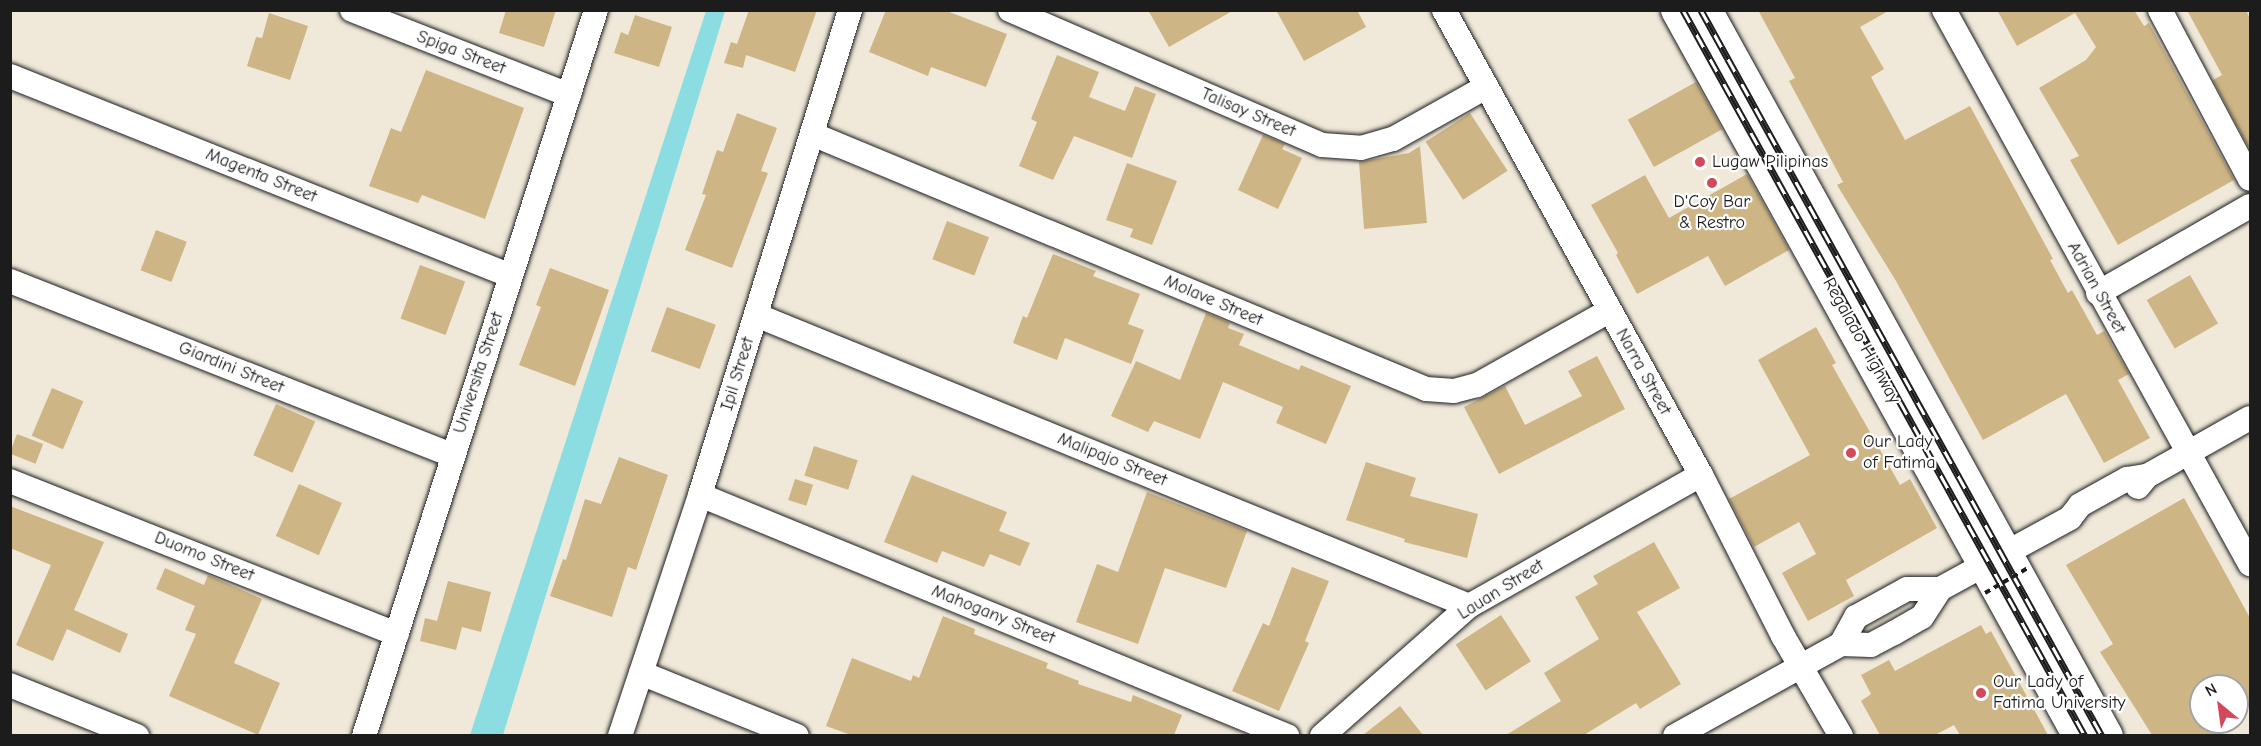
<!DOCTYPE html>
<style>
body{margin:0}
#map{position:relative;width:2261px;height:746px;overflow:hidden;background:#f0e9da;font-family:"Comic Neue",sans-serif}
div>[style]{position:absolute}
.water>*{inset:0;background:#8bdde2}
.building>*{inset:0;background:#ceb585;transform-origin:0 0}
.roads{filter:drop-shadow(0 0 2px #1c1c1c) drop-shadow(0 0 2px #1c1c1c)}
.minor>*{height:24px;margin:-12px;padding:0 12px;transform-origin:12px;border-radius:12px;background:#fff}
.major>*{height:32px;margin:-16px;padding:0 16px;transform-origin:16px;border-radius:16px;background:#fff}
.rail>*{height:7px;margin-top:-3.5px;transform-origin:0;background:repeating-linear-gradient(90deg,#fff 0 14px,#1c1c1c 0 28px);box-sizing:border-box;border-block:2px solid #1c1c1c}
.path-bridge>*{height:4px;margin-top:-2px;transform-origin:0;background:repeating-linear-gradient(90deg,#1c1c1c 0 6px,transparent 0 10.5px)}
.dots>*{width:16px;height:16px;translate:-50% -50%;box-sizing:border-box;border:3px solid #fff;border-radius:50%}
span{translate:-50% -50%;white-space:nowrap;text-align:center;line-height:1.15;-webkit-text-stroke:4.5px #fff;paint-order:stroke}
.street-label{font-size:18px;color:#1c1c1c}
.poi-label{font-size:18px;color:#1c1c1c}
.left{translate:0 -50%;text-align:left}
.frame{position:absolute;inset:0;border:12px solid #1c1c1c;pointer-events:none}
.north{position:absolute;left:2189px;top:674px;width:60px;height:60px;box-sizing:border-box;background:#fff;border:2px solid #a4a4a4;border-radius:50%;rotate:331deg;font-size:16px;font-weight:700;line-height:24px;text-align:center;color:#1c1c1c}
.north::after{content:'';display:block;margin:auto;width:21px;height:27px;background:#d1495b;clip-path:polygon(50% 0,100% 100%,50% 72%,0 100%)}
</style>
<div id="map">
<div class="water">
<i style="clip-path:polygon(706px 11px,725px 11px,503px 735px,470px 735px)"></i>
</div>
<div class="building">
<i style="clip-path:polygon(506px 10px,556px 10px,544px 47px,499px 33px)"></i>
<i style="clip-path:polygon(749px 10px,817px 10px,795px 72px,746px 55px,743px 68px,724px 63px,731px 42px,737px 44px)"></i>
<i style="clip-path:polygon(886px 10px,944px 10px,1007px 34px,986px 87px,931px 67px,928px 76px,869px 52px)"></i>
<i style="clip-path:polygon(1148px 10px,1234px 10px,1169px 47px)"></i>
<i style="clip-path:polygon(1276px 10px,1357px 10px,1366px 27px,1304px 61px)"></i>
<i style="clip-path:polygon(1758px 10px,1890px 10px,1860px 27px,1884px 69px,1871px 77px,1905px 140px,1970px 106px,2053px 259px,2050px 260px,2068px 293px,2072px 290px,2097px 335px,2104px 331px,2129px 374px,2118px 380px,2150px 438px,2104px 463px,2066px 394px,1983px 440px,1896px 281px,1837px 185px,1843px 182px,1789px 81px,1795px 78px)"></i>
<i style="clip-path:polygon(1997px 10px,2134px 10px,2144px 26px,2149px 23px,2234px 180px,2118px 245px,2070px 160px,2079px 156px,2039px 88px,2086px 60px,2096px 47px,2075px 13px,2017px 46px)"></i>
<i style="clip-path:polygon(2187px 10px,2246px 10px,2250px 19px,2250px 150px,2213px 80px,2222px 75px)"></i>
<i style="clip-path:polygon(269px 13px,308px 26px,290px 80px,247px 66px,256px 37px,262px 38px)"></i>
<i style="clip-path:polygon(635px 15px,672px 27px,659px 67px,614px 53px,621px 32px,628px 35px)"></i>
<i style="clip-path:polygon(1057px 55px,1099px 72px,1089px 97px,1125px 111px,1135px 86px,1156px 94px,1132px 158px,1074px 136px,1053px 180px,1019px 166px,1037px 122px,1031px 119px)"></i>
<i style="clip-path:polygon(426px 70px,524px 108px,485px 219px,422px 195px,418px 203px,369px 186px,391px 128px,401px 132px)"></i>
<i style="left:1696px;top:82px;width:54px;height:78px;rotate:61deg"></i>
<i style="clip-path:polygon(737px 113px,777px 128px,761px 171px,768px 173px,732px 268px,685px 250px,706px 195px,702px 194px,717px 150px,723px 152px)"></i>
<i style="left:1470px;top:113px;width:69px;height:53px;rotate:57deg"></i>
<i style="clip-path:polygon(1263px 135px,1285px 144px,1282px 149px,1302px 158px,1278px 209px,1238px 190px)"></i>
<i style="clip-path:polygon(1420px 146px,1427px 223px,1364px 229px,1359px 162px,1409px 153px)"></i>
<i style="clip-path:polygon(1127px 163px,1177px 181px,1152px 245px,1130px 237px,1133px 229px,1106px 220px)"></i>
<i style="clip-path:polygon(1747px 174px,1789px 250px,1725px 286px,1708px 256px,1637px 294px,1616px 255px,1618px 253px,1591px 205px,1645px 175px,1669px 218px)"></i>
<i style="left:947px;top:221px;width:45px;height:41px;rotate:21deg"></i>
<i style="left:156px;top:230px;width:33px;height:43px;rotate:21deg"></i>
<i style="clip-path:polygon(1053px 254px,1096px 271px,1093px 276px,1140px 294px,1128px 324px,1144px 330px,1131px 364px,1065px 338px,1057px 360px,1013px 343px,1023px 316px,1027px 318px)"></i>
<i style="left:420px;top:265px;width:48px;height:57px;rotate:20deg"></i>
<i style="clip-path:polygon(550px 268px,609px 290px,575px 386px,519px 365px,541px 307px,536px 305px)"></i>
<i style="left:2190px;top:275px;width:56px;height:50px;rotate:60deg"></i>
<i style="left:667px;top:307px;width:52px;height:47px;rotate:20deg"></i>
<i style="clip-path:polygon(1206px 313px,1230px 323px,1228px 328px,1244px 334px,1239px 345px,1299px 370px,1301px 365px,1351px 386px,1326px 444px,1276px 423px,1283px 407px,1223px 382px,1200px 439px,1154px 421px,1148px 432px,1111px 416px,1136px 361px,1180px 380px)"></i>
<i style="clip-path:polygon(1816px 327px,1836px 363px,1832px 365px,1900px 485px,1910px 479px,1937px 528px,1846px 580px,1854px 596px,1808px 621px,1782px 573px,1816px 554px,1799px 522px,1754px 547px,1729px 499px,1810px 455px,1758px 360px)"></i>
<i style="clip-path:polygon(1597px 356px,1625px 409px,1499px 474px,1464px 407px,1505px 386px,1525px 425px,1582px 396px,1568px 371px)"></i>
<i style="left:52px;top:388px;width:34px;height:52px;rotate:23deg"></i>
<i style="left:276px;top:404px;width:43px;height:56px;rotate:24deg"></i>
<i style="left:17px;top:434px;width:28px;height:21px;rotate:21deg"></i>
<i style="left:814px;top:446px;width:46px;height:31px;rotate:18deg"></i>
<i style="clip-path:polygon(619px 457px,668px 475px,636px 570px,628px 567px,612px 617px,550px 596px,563px 559px,566px 560px,585px 499px,601px 504px)"></i>
<i style="clip-path:polygon(1366px 462px,1416px 478px,1410px 496px,1478px 514px,1467px 558px,1404px 542px,1405px 539px,1346px 520px)"></i>
<i style="clip-path:polygon(912px 475px,1007px 512px,999px 531px,1030px 543px,1020px 566px,990px 554px,984px 567px,942px 551px,937px 563px,884px 542px)"></i>
<i style="left:795px;top:479px;width:19px;height:22px;rotate:18deg"></i>
<i style="left:299px;top:484px;width:47px;height:57px;rotate:24deg"></i>
<i style="clip-path:polygon(1147px 492px,1247px 531px,1226px 588px,1165px 568px,1138px 644px,1076px 622px,1097px 564px,1118px 572px)"></i>
<i style="clip-path:polygon(2184px 498px,2250px 618px,2250px 705px,2237px 712px,2237px 686px,2201px 686px,2201px 722px,2219px 722px,2215px 724px,2221px 735px,2152px 735px,2100px 652px,2113px 644px,2066px 565px)"></i>
<i style="clip-path:polygon(10px 506px,104px 542px,74px 610px,128px 634px,120px 653px,67px 629px,53px 661px,16px 645px,51px 565px,10px 548px)"></i>
<i style="clip-path:polygon(1654px 542px,1680px 588px,1637px 612px,1681px 684px,1640px 709px,1636px 703px,1584px 735px,1506px 735px,1561px 701px,1544px 673px,1599px 639px,1575px 597px,1598px 584px,1593px 576px)"></i>
<i style="clip-path:polygon(1292px 567px,1329px 581px,1305px 641px,1309px 643px,1279px 711px,1232px 691px,1263px 623px,1269px 626px)"></i>
<i style="clip-path:polygon(165px 568px,204px 585px,208px 575px,262px 599px,234px 663px,280px 683px,258px 735px,169px 696px,196px 634px,185px 630px,195px 606px,156px 589px)"></i>
<i style="clip-path:polygon(448px 581px,491px 592px,481px 632px,462px 627px,456px 650px,420px 641px,425px 618px,437px 621px)"></i>
<i style="left:1501px;top:615px;width:55px;height:54px;rotate:57deg"></i>
<i style="clip-path:polygon(943px 616px,975px 629px,974px 634px,1048px 663px,1046px 668px,1079px 681px,1078px 684px,1131px 702px,1133px 695px,1182px 715px,1174px 735px,851px 735px,826px 726px,852px 658px,911px 681px,913px 675px,919px 678px)"></i>
<i style="clip-path:polygon(1981px 625px,1986px 634px,1991px 631px,2048px 735px,1960px 735px,1954px 725px,1935px 735px,1880px 735px,1861px 701px,1871px 694px,1861px 675px,1889px 660px,1895px 671px)"></i>
<i style="clip-path:polygon(1400px 706px,1423px 735px,1363px 735px)"></i>
</div>
<div class="roads">
<div class="minor">
<i style="left:352px;top:10px;width:233px;rotate:21.4deg"></i>
<i style="left:1010px;top:10px;width:340px;rotate:23.4deg"></i>
<i style="left:1322px;top:145px;width:39px;rotate:4deg"></i>
<i style="left:1361px;top:148px;width:33px;rotate:-16deg"></i>
<i style="left:1393px;top:139px;width:107px;rotate:-29.2deg"></i>
<i style="left:1444px;top:10px;width:531px;rotate:61.07deg"></i>
<i style="left:1701px;top:475px;width:181px;rotate:63deg"></i>
<i style="left:1783px;top:636px;width:116px;rotate:59.9deg"></i>
<i style="left:1944px;top:10px;width:633px;rotate:61.09deg"></i>
<i style="left:2160px;top:10px;width:191px;rotate:62deg"></i>
<i style="left:10px;top:76px;width:539px;rotate:21.76deg"></i>
<i style="left:812px;top:134px;width:665px;rotate:22.55deg"></i>
<i style="left:1426px;top:389px;width:28px;rotate:4deg"></i>
<i style="left:1454px;top:391px;width:24px;rotate:-15deg"></i>
<i style="left:1477px;top:385px;width:151px;rotate:-29.3deg"></i>
<i style="left:10px;top:281px;width:475px;rotate:21.5deg"></i>
<i style="left:2098px;top:293px;width:175px;rotate:-29.8deg"></i>
<i style="left:756px;top:315px;width:770px;rotate:22.2deg"></i>
<i style="left:10px;top:481px;width:416px;rotate:21.6deg"></i>
<i style="left:2138px;top:487px;width:14px;rotate:-51deg"></i>
<i style="left:2147px;top:476px;width:118px;rotate:-29.4deg"></i>
<i style="left:700px;top:495px;width:635px;rotate:22.32deg"></i>
<i style="left:1841px;top:644px;width:31px;rotate:-61deg"></i>
<i style="left:1856px;top:617px;width:58px;rotate:-28.8deg"></i>
<i style="left:1907px;top:589px;width:33px"></i>
<i style="left:1940px;top:589px;width:148px;rotate:-28.6deg"></i>
<i style="left:2070px;top:518px;width:16px;rotate:-52deg"></i>
<i style="left:2080px;top:505px;width:54px;rotate:-29deg"></i>
<i style="left:2127px;top:479px;width:20px;rotate:-9deg"></i>
<i style="left:641px;top:673px;width:168px;rotate:22deg"></i>
<i style="left:10px;top:685px;width:137px;rotate:21.9deg"></i>
<i style="left:364px;top:736px;width:762px;rotate:-72.28deg"></i>
<i style="left:620px;top:736px;width:254px;rotate:-71.6deg"></i>
<i style="left:700px;top:495px;width:508px;rotate:-72.81deg"></i>
<i style="left:1322px;top:736px;width:196px;rotate:-41.5deg"></i>
<i style="left:1469px;top:606px;width:266px;rotate:-29.5deg"></i>
<i style="left:1675px;top:736px;width:190px;rotate:-29deg"></i>
<i style="left:1841px;top:644px;width:30px;rotate:2deg"></i>
<i style="left:1871px;top:645px;width:26px;rotate:-28deg"></i>
<i style="left:1894px;top:633px;width:32px;rotate:-30deg"></i>
<i style="left:1922px;top:617px;width:33px;rotate:-57deg"></i>
</div>
<div class="major">
<i style="left:1677px;top:10px;width:830px;rotate:61.03deg"></i>
<i style="left:1706px;top:10px;width:829px;rotate:61.09deg"></i>
</div>
</div>
<div class="rail">
<i style="left:1683px;top:10px;width:830px;rotate:61.03deg"></i>
<i style="left:1701px;top:10px;width:829px;rotate:61.09deg"></i>
</div>
<div class="path-bridge">
<i style="left:1985px;top:593px;width:50px;rotate:-30.2deg"></i>
</div>
<div class="dots">
<i style="left:1700px;top:162px;background:#d1495b"></i>
<i style="left:1712px;top:183px;background:#d1495b"></i>
<i style="left:1851px;top:453px;background:#d1495b"></i>
<i style="left:1981px;top:693px;background:#d1495b"></i>
</div>
<div class="street-label">
<span style="left:461px;top:53px;rotate:21deg">Spiga Street</span>
<span style="left:1248px;top:113px;rotate:23deg">Talisay Street</span>
<span style="left:261px;top:176px;rotate:22deg">Magenta Street</span>
<span style="left:2096px;top:288px;rotate:61deg">Adrian Street</span>
<span style="left:1213px;top:301px;rotate:23deg">Molave Street</span>
<span style="left:1861px;top:341px;rotate:61deg">Regalado Highway</span>
<span style="left:231px;top:368px;rotate:22deg">Giardini Street</span>
<span style="left:1643px;top:372px;rotate:61deg">Narra Street</span>
<span style="left:479px;top:373px;rotate:-72deg">Universita Street</span>
<span style="left:738px;top:374px;rotate:-73deg">Ipil Street</span>
<span style="left:1112px;top:460px;rotate:22deg">Malipajo Street</span>
<span style="left:204px;top:557px;rotate:22deg">Duomo Street</span>
<span style="left:1501px;top:590px;rotate:-32deg">Lauan Street</span>
<span style="left:993px;top:615px;rotate:22deg">Mahogany Street</span>
</div>
<div class="poi-label">
<span class="left" style="left:1712px;top:162px">Lugaw Pilipinas</span>
<span style="left:1712px;top:213px">D'Coy Bar<br>&amp; Restro</span>
<span class="left" style="left:1863px;top:453px">Our Lady<br>of Fatima</span>
<span class="left" style="left:1993px;top:693px">Our Lady of<br>Fatima University</span>
</div>
<div class="frame"></div>
<div class="north">N</div>
</div>
